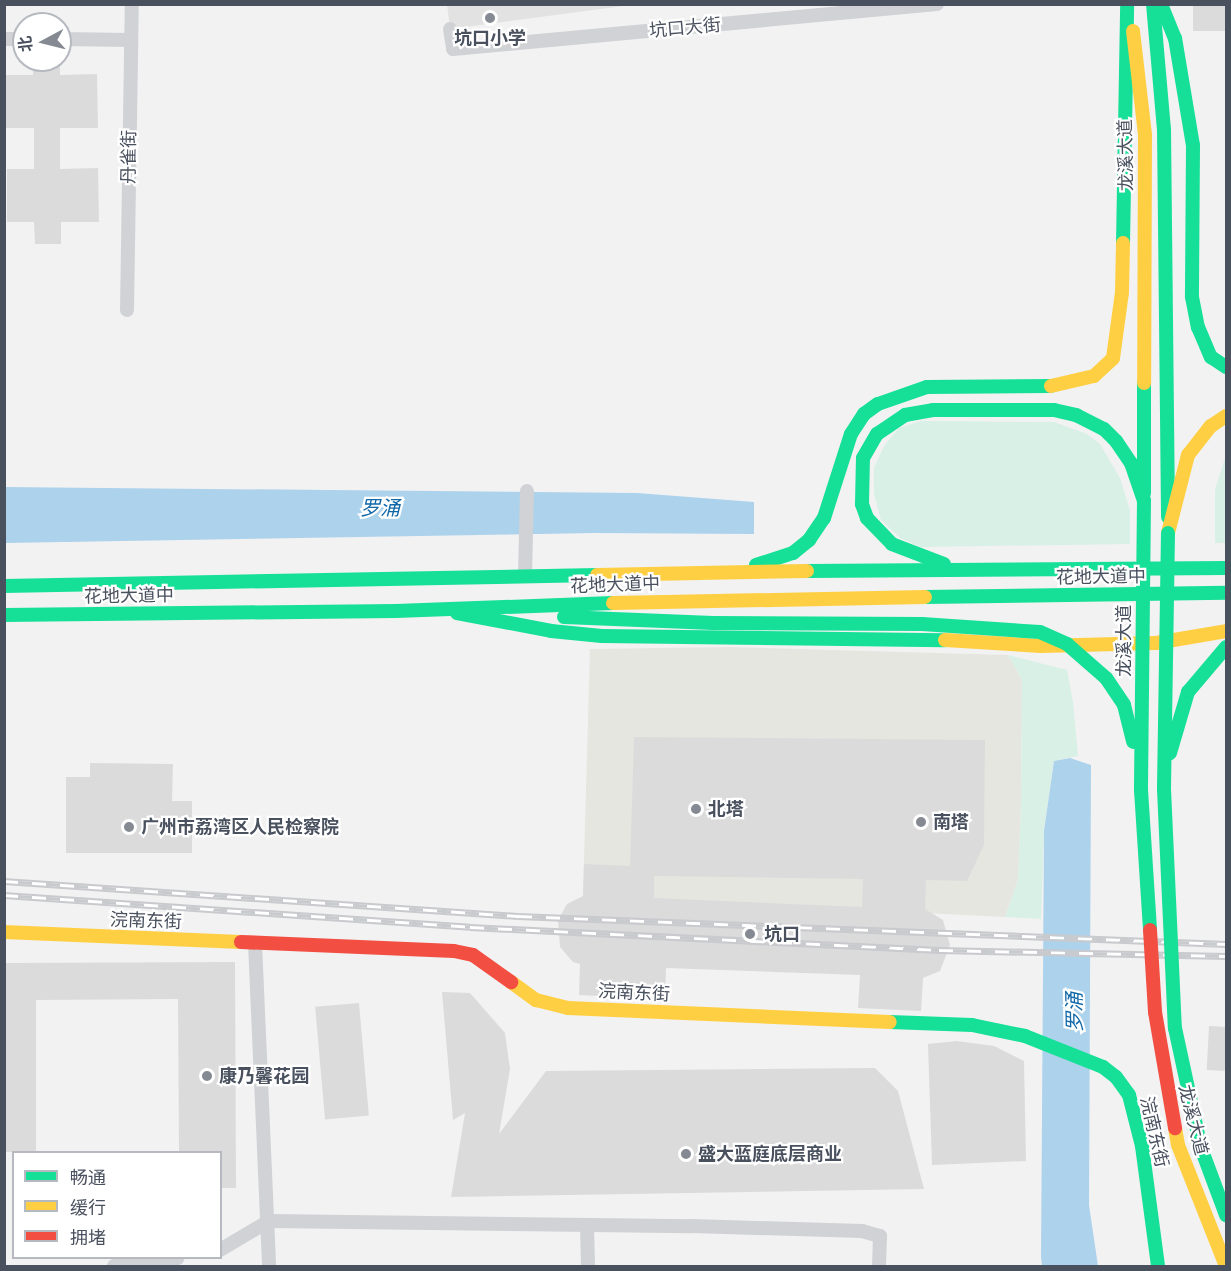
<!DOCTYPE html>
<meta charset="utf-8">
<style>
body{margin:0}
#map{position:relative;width:1231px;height:1271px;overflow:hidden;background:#f2f2f2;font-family:Karla,"Noto Sans SC",sans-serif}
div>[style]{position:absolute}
.commercial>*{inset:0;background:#e6e6e0}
.education>*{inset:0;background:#e3e2e2}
.green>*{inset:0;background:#d8f0e6}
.water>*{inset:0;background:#add2ec}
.building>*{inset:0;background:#dbdbdc;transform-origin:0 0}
.street>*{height:14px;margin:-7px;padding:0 7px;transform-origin:7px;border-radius:7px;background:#d0d2d5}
.fast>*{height:14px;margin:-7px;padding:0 7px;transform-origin:7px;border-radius:7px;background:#16e098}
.slow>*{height:14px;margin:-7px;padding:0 7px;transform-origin:7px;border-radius:7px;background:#ffcf43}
.jam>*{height:14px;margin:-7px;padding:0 7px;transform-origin:7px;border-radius:7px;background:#f24e42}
.rail>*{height:7px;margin-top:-3.5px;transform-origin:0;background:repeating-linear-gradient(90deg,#fff 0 14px,#c9cacd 0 28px);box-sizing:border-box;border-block:2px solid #c9cacd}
.fast-bridge>*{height:14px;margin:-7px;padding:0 7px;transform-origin:7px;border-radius:7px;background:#16e098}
.slow-bridge>*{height:14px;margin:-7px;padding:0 7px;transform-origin:7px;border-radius:7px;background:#ffcf43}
.jam-bridge>*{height:14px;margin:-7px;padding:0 7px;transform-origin:7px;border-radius:7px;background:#f24e42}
.dots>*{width:16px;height:16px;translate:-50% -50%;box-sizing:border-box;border:3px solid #fff;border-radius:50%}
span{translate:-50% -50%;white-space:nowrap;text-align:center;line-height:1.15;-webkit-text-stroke:4.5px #fff;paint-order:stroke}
.street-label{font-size:18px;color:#49505e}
.poi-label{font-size:18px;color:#49505e;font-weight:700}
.left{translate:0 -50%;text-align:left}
.water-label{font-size:20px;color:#1168a9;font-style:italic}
.frame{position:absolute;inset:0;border:6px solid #49505e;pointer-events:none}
.legend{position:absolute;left:12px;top:1151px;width:210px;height:108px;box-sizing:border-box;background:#fff;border:2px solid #b6b9bf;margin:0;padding:8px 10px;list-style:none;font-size:18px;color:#49505e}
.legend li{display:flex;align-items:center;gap:12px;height:30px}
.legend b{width:30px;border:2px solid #b6b9bf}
.north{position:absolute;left:12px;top:12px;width:60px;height:60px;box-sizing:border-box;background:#fff;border:2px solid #b6b9bf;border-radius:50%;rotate:263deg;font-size:16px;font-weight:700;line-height:24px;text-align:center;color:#49505e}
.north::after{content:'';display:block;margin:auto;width:21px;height:27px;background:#848992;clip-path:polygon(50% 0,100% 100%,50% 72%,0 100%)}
</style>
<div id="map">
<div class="commercial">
<i style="clip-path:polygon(730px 647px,1008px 655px,1022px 680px,1021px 807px,1018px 880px,1005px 917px,583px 896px,590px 649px)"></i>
</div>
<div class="education">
<i style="clip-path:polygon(447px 4px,631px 5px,450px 29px)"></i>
</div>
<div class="green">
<i style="clip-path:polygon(921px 421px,1054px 422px,1087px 434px,1100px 444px,1120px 478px,1130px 510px,1130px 544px,921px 547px,900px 538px,881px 520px,874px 494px,874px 468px,884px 446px,899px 428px)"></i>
<i style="clip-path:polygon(1226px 455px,1226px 543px,1215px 543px,1215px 490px)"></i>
<i style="clip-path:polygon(1008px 655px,1067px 670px,1073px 702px,1078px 756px,1054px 761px,1044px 831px,1041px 919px,1005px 917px,1018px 880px,1021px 807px,1022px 680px)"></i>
</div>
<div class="water">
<i style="clip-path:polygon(4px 487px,637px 493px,754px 502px,754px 534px,595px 533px,5px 543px)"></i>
<i style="clip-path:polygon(1070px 758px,1091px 765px,1089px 1205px,1098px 1266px,1042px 1266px,1041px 1257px,1044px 831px,1054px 761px)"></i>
</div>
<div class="building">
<i style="left:1193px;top:4px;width:34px;height:27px"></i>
<i style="clip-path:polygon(33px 60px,60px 60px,60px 75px,97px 74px,98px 128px,60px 128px,60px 169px,98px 168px,99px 222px,61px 222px,61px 244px,35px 244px,34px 222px,7px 222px,7px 169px,34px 169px,34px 128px,6px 128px,6px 75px,33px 75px)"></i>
<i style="clip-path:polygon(evenodd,634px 737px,985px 740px,984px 845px,967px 881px,926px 880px,925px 909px,943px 920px,950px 945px,940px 971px,923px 978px,921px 1011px,858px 1008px,860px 975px,666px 968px,665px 999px,579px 995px,580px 964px,573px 962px,560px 947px,558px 920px,567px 904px,583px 896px,584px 864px,630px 866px,634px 737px,654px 876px,863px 879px,862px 907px,654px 898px,654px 876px)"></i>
<i style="clip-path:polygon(90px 763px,173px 764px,172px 801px,192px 801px,192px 853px,66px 853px,66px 777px,90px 777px)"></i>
<i style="clip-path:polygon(235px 962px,236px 1188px,220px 1188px,220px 1152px,179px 1152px,178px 999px,36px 1000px,36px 1152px,4px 1152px,4px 963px)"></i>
<i style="clip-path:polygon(442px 992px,470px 993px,505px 1033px,510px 1069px,499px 1134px,546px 1071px,875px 1068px,898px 1091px,924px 1189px,451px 1197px,465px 1113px,453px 1120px)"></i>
<i style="left:359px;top:1003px;width:113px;height:44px;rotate:85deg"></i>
<i style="left:1209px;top:1026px;width:18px;height:44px;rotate:3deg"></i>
<i style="clip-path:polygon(957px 1041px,994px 1046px,1024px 1061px,1026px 1161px,932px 1165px,928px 1044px)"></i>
</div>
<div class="street">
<i style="left:450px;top:29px;width:20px;rotate:81deg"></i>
<i style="left:453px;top:49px;width:486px;rotate:-5.3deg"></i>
<i style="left:4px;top:39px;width:20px"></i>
<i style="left:60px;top:39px;width:71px;rotate:0.8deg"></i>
<i style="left:127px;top:310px;width:306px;rotate:-89.1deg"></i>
<i style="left:525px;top:576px;width:85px;rotate:-88.7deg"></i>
<i style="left:255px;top:943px;width:323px;rotate:87.5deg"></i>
<i style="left:587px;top:1225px;width:41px;rotate:88.6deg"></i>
<i style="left:220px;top:1250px;width:57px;rotate:-30.6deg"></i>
<i style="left:269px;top:1221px;width:423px;rotate:0.7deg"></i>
<i style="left:692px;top:1226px;width:170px;rotate:1.7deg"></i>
<i style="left:862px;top:1231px;width:19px;rotate:16deg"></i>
<i style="left:880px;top:1236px;width:30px;rotate:92deg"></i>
<i style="left:114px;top:1266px;width:64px;rotate:-7.1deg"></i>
</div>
<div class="fast">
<i style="left:1153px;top:4px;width:125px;rotate:85deg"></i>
<i style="left:1164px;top:129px;width:388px;rotate:89.4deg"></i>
<i style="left:1161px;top:4px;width:37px;rotate:68deg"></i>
<i style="left:1175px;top:38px;width:109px;rotate:80.5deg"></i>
<i style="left:1193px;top:145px;width:152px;rotate:90.4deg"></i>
<i style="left:1192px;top:297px;width:31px;rotate:79deg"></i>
<i style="left:1198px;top:327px;width:33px;rotate:67deg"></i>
<i style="left:1211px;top:357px;width:18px;rotate:34deg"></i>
<i style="left:1123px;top:243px;width:239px;rotate:-89deg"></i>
<i style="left:1144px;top:493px;width:110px;rotate:-90deg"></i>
<i style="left:944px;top:564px;width:56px;rotate:-159deg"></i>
<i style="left:892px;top:544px;width:36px;rotate:-134deg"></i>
<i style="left:867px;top:518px;width:15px;rotate:-110deg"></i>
<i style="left:862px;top:504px;width:46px;rotate:-88.8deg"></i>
<i style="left:863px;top:458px;width:28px;rotate:-60deg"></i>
<i style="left:877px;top:434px;width:34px;rotate:-34deg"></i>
<i style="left:905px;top:415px;width:28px;rotate:-10deg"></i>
<i style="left:933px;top:410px;width:121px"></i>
<i style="left:1054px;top:410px;width:23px;rotate:13deg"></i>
<i style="left:1076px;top:415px;width:31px;rotate:27deg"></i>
<i style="left:1104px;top:429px;width:17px;rotate:45deg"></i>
<i style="left:1116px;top:441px;width:27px;rotate:56deg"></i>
<i style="left:1131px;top:463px;width:39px;rotate:71deg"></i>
<i style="left:756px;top:565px;width:39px;rotate:-18deg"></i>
<i style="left:793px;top:553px;width:21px;rotate:-39deg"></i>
<i style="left:809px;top:540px;width:27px;rotate:-56deg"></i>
<i style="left:824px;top:518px;width:88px;rotate:-72.2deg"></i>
<i style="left:851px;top:434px;width:24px;rotate:-57deg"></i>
<i style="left:864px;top:414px;width:17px;rotate:-36deg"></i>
<i style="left:878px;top:404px;width:52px;rotate:-19.1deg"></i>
<i style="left:927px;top:387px;width:124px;rotate:-0.5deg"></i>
<i style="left:807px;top:571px;width:419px;rotate:-0.4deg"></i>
<i style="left:4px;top:586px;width:593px;rotate:-1.06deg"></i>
<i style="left:925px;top:597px;width:301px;rotate:-0.8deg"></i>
<i style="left:457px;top:613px;width:96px;rotate:10.8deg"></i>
<i style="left:551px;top:631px;width:51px;rotate:5.6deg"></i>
<i style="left:602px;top:636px;width:343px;rotate:0.7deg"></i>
<i style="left:4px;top:615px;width:392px;rotate:-0.6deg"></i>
<i style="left:396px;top:611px;width:217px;rotate:-2.1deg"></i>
<i style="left:564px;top:617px;width:149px;rotate:2.3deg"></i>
<i style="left:1170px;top:753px;width:64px;rotate:-73.6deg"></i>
<i style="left:1188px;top:692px;width:59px;rotate:-49.8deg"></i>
<i style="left:890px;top:1022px;width:82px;rotate:2.1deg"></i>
<i style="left:972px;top:1025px;width:54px;rotate:11.7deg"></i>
<i style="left:1025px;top:1036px;width:84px;rotate:21.7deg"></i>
<i style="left:1103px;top:1067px;width:16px;rotate:38deg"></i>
<i style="left:1116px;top:1077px;width:22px;rotate:54deg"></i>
<i style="left:1129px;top:1095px;width:53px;rotate:75.7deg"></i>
<i style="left:1142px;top:1146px;width:121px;rotate:82.4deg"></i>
</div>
<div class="slow">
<i style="left:1133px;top:31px;width:105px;rotate:83.4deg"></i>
<i style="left:1145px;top:135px;width:248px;rotate:90.2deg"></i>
<i style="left:1051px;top:386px;width:44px;rotate:-13.1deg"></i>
<i style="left:1094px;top:376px;width:26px;rotate:-43deg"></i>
<i style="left:1113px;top:358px;width:67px;rotate:-82.2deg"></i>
<i style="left:1122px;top:292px;width:49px;rotate:-88.8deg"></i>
<i style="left:1168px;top:533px;width:81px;rotate:-75.6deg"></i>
<i style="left:1188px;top:455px;width:37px;rotate:-52deg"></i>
<i style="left:1211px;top:426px;width:18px;rotate:-34deg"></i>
<i style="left:597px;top:575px;width:210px;rotate:-1.1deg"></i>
<i style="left:613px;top:603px;width:312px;rotate:-1.1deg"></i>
<i style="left:945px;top:640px;width:96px;rotate:3.6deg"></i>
<i style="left:1041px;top:646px;width:115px;rotate:-1.5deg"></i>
<i style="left:1156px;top:643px;width:71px;rotate:-9.7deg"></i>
<i style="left:4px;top:932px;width:237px;rotate:2.4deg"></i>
<i style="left:511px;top:982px;width:31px;rotate:36deg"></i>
<i style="left:536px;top:1000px;width:33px;rotate:14deg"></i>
<i style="left:568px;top:1008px;width:322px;rotate:2.5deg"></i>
</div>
<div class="jam">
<i style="left:241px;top:942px;width:213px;rotate:2.4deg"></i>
<i style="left:454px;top:951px;width:19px;rotate:12deg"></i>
<i style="left:473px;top:955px;width:47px;rotate:35.4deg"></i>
</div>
<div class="rail">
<i style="left:4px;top:881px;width:515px;rotate:3.9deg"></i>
<i style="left:518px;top:916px;width:709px;rotate:2.26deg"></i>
<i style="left:4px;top:895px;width:467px;rotate:3.9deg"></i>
<i style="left:470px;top:927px;width:470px;rotate:2.8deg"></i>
<i style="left:939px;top:950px;width:287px;rotate:1.2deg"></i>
</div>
<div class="fast-bridge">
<i style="left:1144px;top:500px;width:290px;rotate:90.6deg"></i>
<i style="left:1141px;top:790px;width:140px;rotate:86.3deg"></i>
<i style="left:1168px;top:533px;width:256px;rotate:90.9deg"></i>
<i style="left:1164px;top:789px;width:239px;rotate:87.4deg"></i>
<i style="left:1175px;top:1028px;width:123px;rotate:77.8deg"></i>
<i style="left:1201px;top:1148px;width:72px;rotate:69.5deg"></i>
<i style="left:713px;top:623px;width:209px;rotate:0.3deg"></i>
<i style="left:922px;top:624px;width:118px;rotate:3.9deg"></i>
<i style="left:1040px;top:632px;width:30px;rotate:24deg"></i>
<i style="left:1067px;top:644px;width:52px;rotate:41.1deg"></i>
<i style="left:1106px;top:678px;width:32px;rotate:56deg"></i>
<i style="left:1124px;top:705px;width:38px;rotate:76deg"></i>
</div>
<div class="slow-bridge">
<i style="left:1175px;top:1128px;width:17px;rotate:80deg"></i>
<i style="left:1178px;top:1145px;width:130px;rotate:68.4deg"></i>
</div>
<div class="jam-bridge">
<i style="left:1150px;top:930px;width:82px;rotate:86.5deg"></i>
<i style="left:1155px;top:1012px;width:118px;rotate:80.2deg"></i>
</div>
<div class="dots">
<i style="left:490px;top:18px;background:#848992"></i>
<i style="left:696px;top:809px;background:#848992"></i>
<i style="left:921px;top:822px;background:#848992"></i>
<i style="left:129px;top:827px;background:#848992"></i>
<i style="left:750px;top:934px;background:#848992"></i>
<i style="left:207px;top:1076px;background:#848992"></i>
<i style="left:686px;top:1154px;background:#848992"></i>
</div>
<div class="street-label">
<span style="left:685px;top:28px;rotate:-5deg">坑口大街</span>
<span style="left:1126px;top:155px;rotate:-91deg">龙溪大道</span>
<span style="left:129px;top:157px;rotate:-89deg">丹雀街</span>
<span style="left:1101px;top:577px;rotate:-1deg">花地大道中</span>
<span style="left:615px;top:585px;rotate:-2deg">花地大道中</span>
<span style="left:129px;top:596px;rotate:-1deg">花地大道中</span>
<span style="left:1124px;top:641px;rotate:-90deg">龙溪大道</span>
<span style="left:146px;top:921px;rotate:2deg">浣南东街</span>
<span style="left:634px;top:993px;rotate:3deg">浣南东街</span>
<span style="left:1193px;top:1120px;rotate:76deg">龙溪大道</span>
<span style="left:1154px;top:1132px;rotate:77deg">浣南东街</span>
</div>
<div class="poi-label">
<span style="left:490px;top:38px">坑口小学</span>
<span class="left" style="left:708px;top:809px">北塔</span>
<span class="left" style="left:933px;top:822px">南塔</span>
<span class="left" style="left:141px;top:827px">广州市荔湾区人民检察院</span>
<span class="left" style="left:764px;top:934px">坑口</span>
<span class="left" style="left:219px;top:1076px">康乃馨花园</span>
<span class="left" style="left:698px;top:1154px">盛大蓝庭底层商业</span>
</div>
<div class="water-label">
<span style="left:380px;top:508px">罗涌</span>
<span style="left:1075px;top:1012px;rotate:-91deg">罗涌</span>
</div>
<div class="frame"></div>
<ul class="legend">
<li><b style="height:8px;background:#16e098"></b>畅通</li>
<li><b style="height:8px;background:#ffcf43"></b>缓行</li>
<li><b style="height:8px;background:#f24e42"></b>拥堵</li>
</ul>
<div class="north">北</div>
</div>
